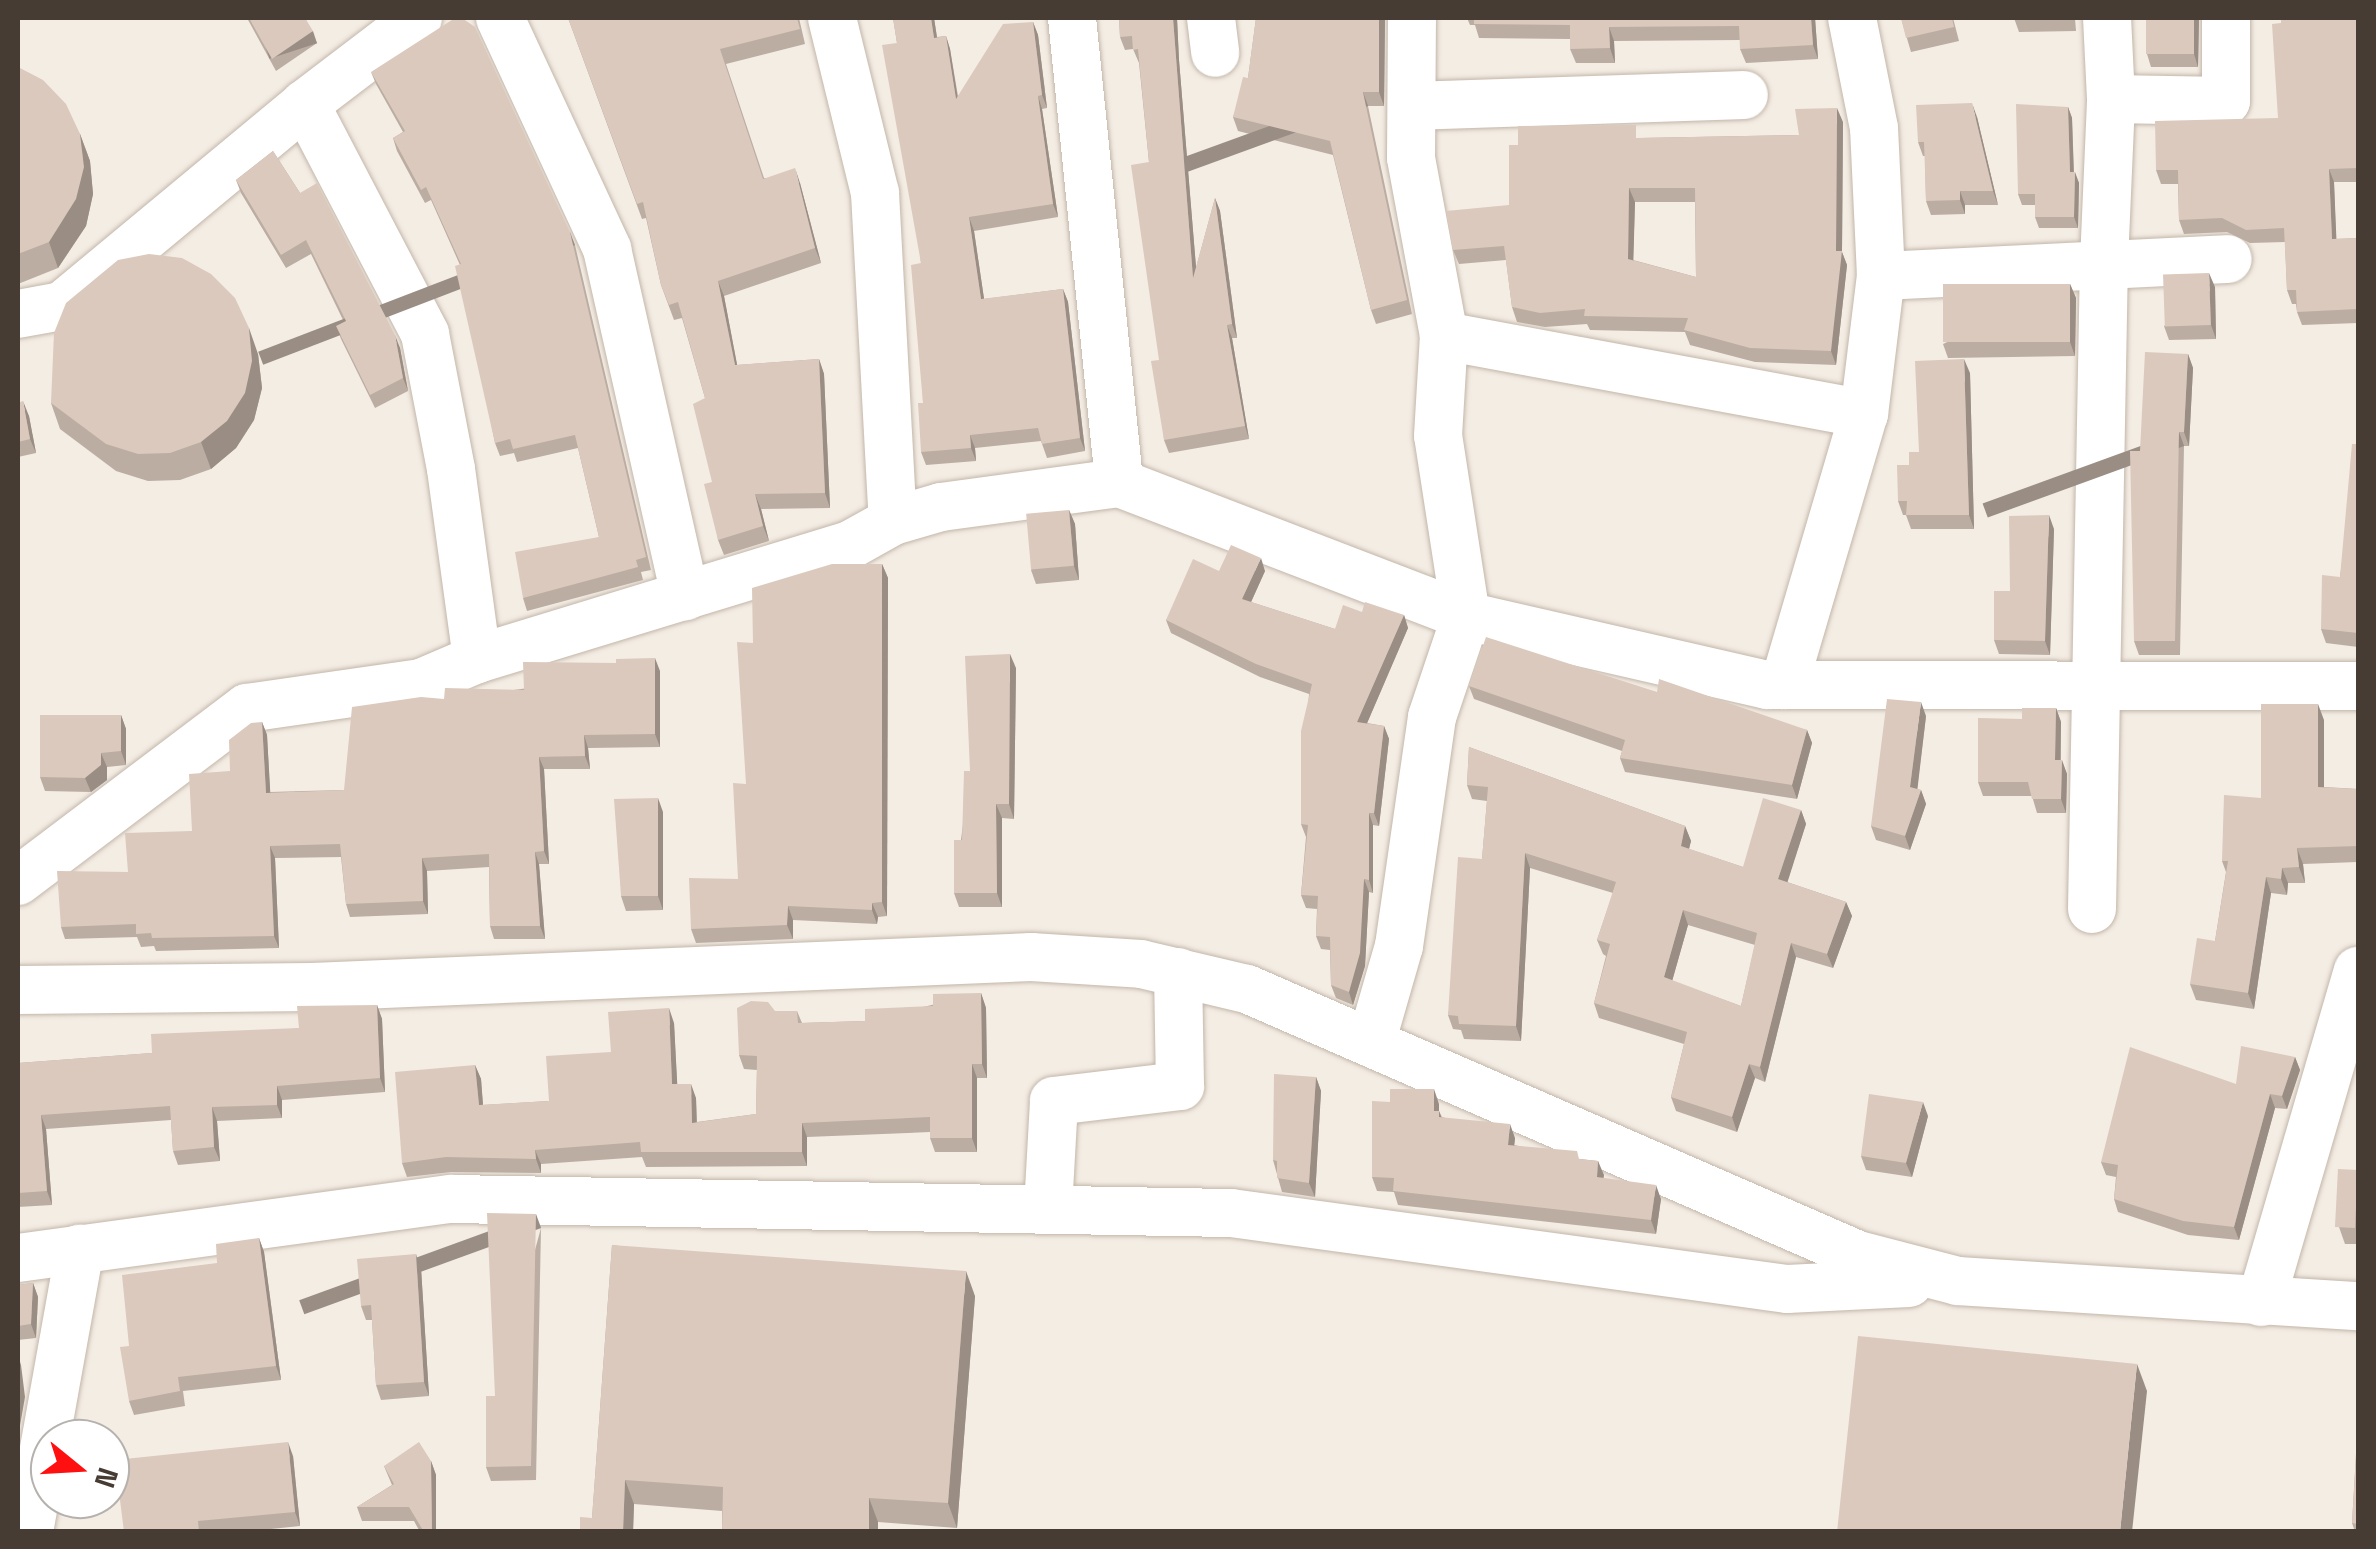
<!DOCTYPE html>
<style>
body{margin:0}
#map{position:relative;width:2376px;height:1549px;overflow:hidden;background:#f4ede4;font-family:"Space Grotesk",sans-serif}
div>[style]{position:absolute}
.roads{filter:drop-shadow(0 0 2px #c3b6a9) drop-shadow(0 0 2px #c3b6a9)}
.minor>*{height:48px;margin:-24px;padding:0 24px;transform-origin:24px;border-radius:24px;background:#fff}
.wall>*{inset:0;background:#bbada2}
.shaded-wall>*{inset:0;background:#998d84;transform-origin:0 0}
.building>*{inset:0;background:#dac9bc;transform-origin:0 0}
span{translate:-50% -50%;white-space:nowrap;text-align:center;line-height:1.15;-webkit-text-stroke:8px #fff;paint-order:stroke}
.frame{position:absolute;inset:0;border:20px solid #473c33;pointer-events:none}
.north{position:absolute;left:30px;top:1419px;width:100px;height:100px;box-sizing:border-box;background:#fff;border:2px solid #b5b1ad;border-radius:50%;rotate:108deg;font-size:28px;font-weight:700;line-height:40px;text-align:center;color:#473c33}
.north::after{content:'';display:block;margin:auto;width:35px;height:45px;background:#ff1010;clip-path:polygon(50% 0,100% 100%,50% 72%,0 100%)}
</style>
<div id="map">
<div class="roads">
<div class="minor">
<i style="left:500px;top:18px;width:255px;rotate:65.1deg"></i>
<i style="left:607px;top:249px;width:356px;rotate:77.3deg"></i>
<i style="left:832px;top:18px;width:180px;rotate:76.2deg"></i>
<i style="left:875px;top:193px;width:328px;rotate:86.9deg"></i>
<i style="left:1072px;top:18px;width:467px;rotate:84.2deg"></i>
<i style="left:1211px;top:18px;width:35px;rotate:83deg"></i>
<i style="left:2111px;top:99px;width:115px;rotate:1deg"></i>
<i style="left:2226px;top:101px;width:83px;rotate:-90deg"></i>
<i style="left:305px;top:104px;width:259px;rotate:62.4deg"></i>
<i style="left:425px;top:334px;width:137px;rotate:79.1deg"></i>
<i style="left:451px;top:469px;width:192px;rotate:82.2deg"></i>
<i style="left:1412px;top:106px;width:332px;rotate:-1.9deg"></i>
<i style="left:1881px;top:276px;width:347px;rotate:-2.8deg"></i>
<i style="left:18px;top:314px;width:45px;rotate:-10.3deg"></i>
<i style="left:62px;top:306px;width:316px;rotate:-39.7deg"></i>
<i style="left:305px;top:104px;width:142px;rotate:-37.3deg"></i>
<i style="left:1444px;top:336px;width:427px;rotate:10.5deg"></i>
<i style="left:1784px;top:685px;width:283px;rotate:-73.6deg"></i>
<i style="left:1864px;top:414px;width:139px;rotate:-83deg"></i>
<i style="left:1881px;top:276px;width:148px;rotate:-92.7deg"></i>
<i style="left:1874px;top:128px;width:112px;rotate:-101.3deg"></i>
<i style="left:18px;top:881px;width:287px;rotate:-37.1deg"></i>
<i style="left:247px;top:708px;width:176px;rotate:-8.2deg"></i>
<i style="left:421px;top:683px;width:61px;rotate:-23.2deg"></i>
<i style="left:477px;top:659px;width:390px;rotate:-17deg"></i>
<i style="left:850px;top:545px;width:49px;rotate:-29.2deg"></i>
<i style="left:893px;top:521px;width:50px;rotate:-16.3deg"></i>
<i style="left:941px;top:507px;width:180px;rotate:-7.7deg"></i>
<i style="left:1119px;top:483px;width:372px;rotate:21deg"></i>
<i style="left:1466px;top:616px;width:309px;rotate:12.9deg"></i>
<i style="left:1767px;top:685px;width:591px;rotate:0.1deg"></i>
<i style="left:2092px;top:909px;width:647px;rotate:-88.94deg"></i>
<i style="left:2104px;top:262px;width:163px;rotate:-87.5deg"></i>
<i style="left:2111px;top:99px;width:81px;rotate:-92.8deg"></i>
<i style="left:18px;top:990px;width:294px;rotate:-0.6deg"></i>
<i style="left:312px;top:987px;width:720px;rotate:-2.39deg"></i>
<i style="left:1031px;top:957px;width:110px;rotate:3.6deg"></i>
<i style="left:1141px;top:964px;width:109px;rotate:13.3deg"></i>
<i style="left:1247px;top:989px;width:666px;rotate:23.53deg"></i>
<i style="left:1858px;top:1255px;width:103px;rotate:14.6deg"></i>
<i style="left:1958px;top:1281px;width:401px;rotate:3.6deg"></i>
<i style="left:1371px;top:1043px;width:101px;rotate:-73.9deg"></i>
<i style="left:1399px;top:946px;width:231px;rotate:-81.8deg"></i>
<i style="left:1432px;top:717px;width:107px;rotate:-71.4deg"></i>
<i style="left:1466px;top:616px;width:182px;rotate:-98.8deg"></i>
<i style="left:1438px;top:436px;width:100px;rotate:-86.6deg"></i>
<i style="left:1444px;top:336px;width:181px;rotate:-100.5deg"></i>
<i style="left:1411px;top:158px;width:140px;rotate:-89.6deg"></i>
<i style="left:1048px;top:1209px;width:108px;rotate:-86.8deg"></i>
<i style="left:1054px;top:1101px;width:127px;rotate:-6.8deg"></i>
<i style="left:1180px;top:1086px;width:114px;rotate:-91deg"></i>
<i style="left:18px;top:1258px;width:437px;rotate:-7.8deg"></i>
<i style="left:451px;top:1199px;width:780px;rotate:1.03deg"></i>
<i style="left:1231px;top:1213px;width:561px;rotate:7.78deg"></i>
<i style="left:1787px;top:1289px;width:122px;rotate:-2.8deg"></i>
<i style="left:2261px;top:1302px;width:345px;rotate:-73.7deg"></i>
<i style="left:29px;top:1532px;width:288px;rotate:-79.8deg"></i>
</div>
</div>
<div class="wall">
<i style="clip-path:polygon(247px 18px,305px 18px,317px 43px,276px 71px)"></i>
<i style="clip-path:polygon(568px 18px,799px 18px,805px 44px,726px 64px,764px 178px,800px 183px,821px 263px,724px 296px,737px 365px,819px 359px,824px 374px,830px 508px,761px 509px,769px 541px,724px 555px,718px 540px,705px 398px,682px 318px,674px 320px,661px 285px,646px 218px,642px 219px)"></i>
<i style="clip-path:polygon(893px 18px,934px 18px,937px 37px,946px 36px,950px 49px,958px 96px,1033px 22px,1038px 35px,1047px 108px,1042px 109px,1058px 217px,974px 231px,984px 299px,1063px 289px,1068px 302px,1085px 451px,1047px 458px,1041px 441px,975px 448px,976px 461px,926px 465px,921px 452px,923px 403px,921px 263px,897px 43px)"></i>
<i style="clip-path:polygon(1119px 18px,1177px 18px,1179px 60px,1196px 268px,1215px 198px,1220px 211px,1237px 338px,1232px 338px,1249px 439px,1169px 453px,1164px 440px,1149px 162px,1139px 63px,1133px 49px,1125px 50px,1120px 37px)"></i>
<i style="clip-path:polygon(1256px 18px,1385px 18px,1384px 106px,1368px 106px,1412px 314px,1376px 324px,1371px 310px,1333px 155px,1238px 131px,1233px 117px,1248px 78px)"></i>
<i style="clip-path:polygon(1467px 18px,1815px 18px,1818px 59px,1746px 63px,1740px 49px,1740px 40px,1614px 41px,1615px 63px,1576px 63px,1570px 49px,1570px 39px,1479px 38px,1475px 25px,1470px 25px)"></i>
<i style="clip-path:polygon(1901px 18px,1953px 18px,1959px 41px,1911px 52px)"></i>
<i style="clip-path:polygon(2014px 18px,2075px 18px,2076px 31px,2019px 32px)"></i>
<i style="clip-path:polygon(2199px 18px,2198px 67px,2151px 67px,2147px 54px)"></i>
<i style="clip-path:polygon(2358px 18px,2358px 182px,2334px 182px,2336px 239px,2358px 238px,2358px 323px,2302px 325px,2297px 312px,2296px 304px,2292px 304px,2287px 290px,2285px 242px,2250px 243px,2227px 232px,2184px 234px,2179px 220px,2178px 184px,2161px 184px,2156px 170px,2278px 118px)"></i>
<i style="clip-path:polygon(18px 67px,80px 134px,90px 161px,93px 194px,86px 226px,58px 268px,18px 284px)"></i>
<i style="clip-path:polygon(371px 72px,575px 245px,651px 570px,641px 572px,643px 580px,527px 611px,523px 598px,599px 537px,578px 448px,517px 462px,514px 453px,500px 456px,495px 443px,460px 265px,431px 200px,425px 203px,397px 151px,393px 138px,403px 132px,376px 84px)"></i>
<i style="clip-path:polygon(2068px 107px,2072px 118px,2074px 172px,2079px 183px,2078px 228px,2039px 228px,2035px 217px,2035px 205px,2022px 205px,2018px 194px)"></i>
<i style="clip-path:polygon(1977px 117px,1998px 205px,1965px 205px,1965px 214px,1931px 215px,1926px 201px,1925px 156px,1923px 156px,1918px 142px)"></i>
<i style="clip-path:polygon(evenodd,1843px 122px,1842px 252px,1847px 265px,1836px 365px,1755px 362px,1690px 345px,1685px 332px,1590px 330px,1587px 324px,1545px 327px,1517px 322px,1512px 307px,1506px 260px,1459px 264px,1453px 250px,1509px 205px,1640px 138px,1799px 135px,1843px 122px,1635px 202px,1695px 202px,1696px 277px,1633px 260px,1635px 202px)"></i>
<i style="clip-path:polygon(273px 151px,400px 348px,408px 391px,375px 408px,341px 339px,336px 326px,344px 322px,311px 254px,286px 268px,241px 193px,236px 180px)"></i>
<i style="clip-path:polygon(2070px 284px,2076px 298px,2075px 356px,1948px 358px,1943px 344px)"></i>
<i style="clip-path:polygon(2215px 287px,2216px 339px,2169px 340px,2164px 326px)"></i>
<i style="clip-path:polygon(258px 354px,262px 388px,254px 420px,236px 448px,211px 469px,180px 480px,148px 481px,116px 471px,60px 429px,51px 403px)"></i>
<i style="clip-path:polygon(2188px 354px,2193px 368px,2189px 446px,2184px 446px,2180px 655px,2139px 655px,2134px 641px,2140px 451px)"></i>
<i style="clip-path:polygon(1970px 373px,1974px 529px,1911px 529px,1906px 515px,1903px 515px,1898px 501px,1909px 465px,1919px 452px)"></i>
<i style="clip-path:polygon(18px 403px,29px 416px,36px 453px,18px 457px)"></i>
<i style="clip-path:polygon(2358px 444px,2358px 647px,2326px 643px,2321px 629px,2340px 577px)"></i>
<i style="clip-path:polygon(1069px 510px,1075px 524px,1079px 580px,1036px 584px,1031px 570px)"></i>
<i style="clip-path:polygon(2054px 529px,2050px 655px,1999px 654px,1994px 640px,2010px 591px)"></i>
<i style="clip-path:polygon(882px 564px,888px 578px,887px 916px,878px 917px,877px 924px,793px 920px,793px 939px,696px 943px,691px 929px,738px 879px,746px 784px,753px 643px)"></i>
<i style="clip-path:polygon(1219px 571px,1265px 571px,1251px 602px,1335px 629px,1362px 612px,1404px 615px,1408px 628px,1367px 723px,1384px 726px,1389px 739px,1379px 826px,1373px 825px,1373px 893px,1369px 892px,1365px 966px,1353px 1005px,1336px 998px,1331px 985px,1330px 950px,1321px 949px,1316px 936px,1317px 909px,1306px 908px,1301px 895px,1306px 837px,1301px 824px,1309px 694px,1260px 677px,1171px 633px,1166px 620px)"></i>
<i style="clip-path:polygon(1016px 668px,1014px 819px,1002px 818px,1002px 907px,959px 907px,954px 893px,970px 771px)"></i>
<i style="clip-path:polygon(660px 671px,660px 747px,588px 748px,590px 769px,544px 769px,549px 864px,539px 864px,545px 939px,494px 939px,490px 926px,489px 867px,427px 871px,428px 914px,350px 917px,346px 904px,341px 857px,275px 858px,279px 948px,156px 951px,154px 946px,141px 947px,137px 937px,65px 939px,61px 927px,128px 872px,192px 831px,262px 722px,267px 735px,270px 792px,344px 790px,444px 699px)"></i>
<i style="clip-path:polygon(1469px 686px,1657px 692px,1807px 730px,1812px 743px,1797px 799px,1625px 772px,1620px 758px,1622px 751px,1474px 699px)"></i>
<i style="clip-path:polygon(2056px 708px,2061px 722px,2061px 760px,2067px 774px,2066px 813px,2037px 813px,2032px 796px,1983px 796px,1978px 782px,2022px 719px)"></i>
<i style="clip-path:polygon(121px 715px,126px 729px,126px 765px,107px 767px,107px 780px,91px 792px,45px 791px,40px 777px)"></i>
<i style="clip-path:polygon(1926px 716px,1917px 789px,1921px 790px,1926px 804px,1910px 850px,1876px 840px,1871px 826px)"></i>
<i style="clip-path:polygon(2324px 720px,2324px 787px,2358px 789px,2358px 862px,2303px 864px,2305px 883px,2288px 883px,2287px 895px,2271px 893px,2254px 1009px,2196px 1000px,2190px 984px,2215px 941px,2226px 872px,2222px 861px,2261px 798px)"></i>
<i style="clip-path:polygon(evenodd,1469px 747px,1685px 826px,1691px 841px,1689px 849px,1743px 867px,1801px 810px,1806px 824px,1787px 882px,1846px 902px,1852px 916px,1833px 968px,1796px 957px,1765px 1082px,1755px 1078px,1737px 1132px,1676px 1111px,1671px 1097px,1684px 1044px,1599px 1018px,1594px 1003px,1606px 956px,1603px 954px,1597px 940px,1613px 893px,1530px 868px,1521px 1041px,1464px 1039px,1461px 1030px,1453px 1029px,1448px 1015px,1482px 859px,1487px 801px,1472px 799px,1467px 785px,1469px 747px,1688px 925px,1755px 945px,1741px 1006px,1672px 981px,1688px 925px)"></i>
<i style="clip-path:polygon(663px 812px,663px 910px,626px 911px,621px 896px)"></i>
<i style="clip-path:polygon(981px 993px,986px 1008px,987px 1078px,977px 1078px,977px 1152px,935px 1152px,930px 1138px,930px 1132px,807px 1137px,807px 1166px,646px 1167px,642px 1157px,541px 1164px,541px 1173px,451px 1172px,407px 1177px,402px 1163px,475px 1065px,481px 1079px,483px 1105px,549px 1101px,611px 1052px,674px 1023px,677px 1084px,696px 1098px,697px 1122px,756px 1114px,757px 1070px,744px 1069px,739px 1055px,775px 1011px,797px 1011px,802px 1023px,865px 1021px)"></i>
<i style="clip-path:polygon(377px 1005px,382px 1019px,385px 1092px,282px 1100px,282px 1118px,217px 1121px,220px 1161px,178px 1165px,173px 1151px,171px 1120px,46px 1129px,52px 1205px,18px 1207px,18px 1063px,152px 1053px,299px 1028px)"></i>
<i style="clip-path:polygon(2295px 1057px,2300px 1070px,2287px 1109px,2275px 1108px,2239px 1240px,2188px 1235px,2118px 1212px,2114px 1199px,2116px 1177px,2106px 1175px,2101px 1162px,2236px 1084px)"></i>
<i style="clip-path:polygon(1316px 1077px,1321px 1091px,1315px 1197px,1282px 1192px,1273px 1160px)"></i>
<i style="clip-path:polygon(1439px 1104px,1439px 1111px,1442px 1117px,1515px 1138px,1514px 1145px,1580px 1159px,1598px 1161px,1603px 1178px,1661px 1199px,1656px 1234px,1398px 1205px,1394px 1192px,1377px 1191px,1372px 1177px)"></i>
<i style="clip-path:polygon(1928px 1116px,1912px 1177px,1866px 1170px,1861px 1156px)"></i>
<i style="clip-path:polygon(2358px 1170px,2358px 1244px,2345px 1244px,2339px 1227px)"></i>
<i style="clip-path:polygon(541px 1228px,536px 1480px,491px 1481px,486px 1467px,495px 1396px)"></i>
<i style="clip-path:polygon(259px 1238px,264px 1252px,281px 1380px,183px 1391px,185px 1406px,134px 1415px,129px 1401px,129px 1346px,217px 1263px)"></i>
<i style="clip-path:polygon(612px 1245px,975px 1296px,957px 1528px,878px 1522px,878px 1532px,722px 1532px,722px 1511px,634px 1504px,633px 1532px,580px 1532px,592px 1518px)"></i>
<i style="clip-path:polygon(421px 1268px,429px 1396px,381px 1400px,376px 1385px,372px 1320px,366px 1320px,361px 1306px)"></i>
<i style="clip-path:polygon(33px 1283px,38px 1297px,36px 1338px,18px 1340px,18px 1285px)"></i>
<i style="clip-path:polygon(2358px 1420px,2358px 1532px,2355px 1532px,2352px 1523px)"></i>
<i style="clip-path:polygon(293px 1456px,300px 1526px,243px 1532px,124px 1532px)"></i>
<i style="clip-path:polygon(431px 1461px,436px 1475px,436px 1532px,420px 1532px,414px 1521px,362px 1521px,357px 1507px,392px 1485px,384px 1466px)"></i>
</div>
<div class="shaded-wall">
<i style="clip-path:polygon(931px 18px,934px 18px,939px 51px,934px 38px)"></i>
<i style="clip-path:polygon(1173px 18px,1177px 18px,1179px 60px,1198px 291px,1193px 278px)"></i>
<i style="clip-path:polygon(1379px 18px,1385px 18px,1384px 106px,1379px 92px)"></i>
<i style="clip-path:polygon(1811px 18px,1815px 18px,1818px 59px,1813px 45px)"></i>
<i style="clip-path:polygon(2194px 18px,2199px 18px,2198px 67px,2194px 54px)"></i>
<i style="clip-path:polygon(1033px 22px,1038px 35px,1047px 108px,1042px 95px)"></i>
<i style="clip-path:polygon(1609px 27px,1614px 41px,1615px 63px,1610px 48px)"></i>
<i style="left:313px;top:31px;width:13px;height:50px;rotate:72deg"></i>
<i style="clip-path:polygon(946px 36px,950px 49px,960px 113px,956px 99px)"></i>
<i style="left:1363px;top:92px;width:15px;height:213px;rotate:70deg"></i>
<i style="clip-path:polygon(1038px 96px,1042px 109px,1058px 217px,1053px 204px)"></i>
<i style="clip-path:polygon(1972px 103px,1977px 117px,1998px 205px,1993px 191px)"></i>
<i style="clip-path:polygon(2068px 107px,2072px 118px,2074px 183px,2070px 172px)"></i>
<i style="clip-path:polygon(1837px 108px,1843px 122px,1842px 252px,1847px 265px,1836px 365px,1831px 351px,1836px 251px)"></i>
<i style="clip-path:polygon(80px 134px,90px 161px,93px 194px,86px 226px,58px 268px,49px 242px)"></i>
<i style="clip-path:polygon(795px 168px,800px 183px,821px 263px,815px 248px)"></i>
<i style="clip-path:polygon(2329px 169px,2334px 182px,2337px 253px,2332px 239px)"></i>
<i style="clip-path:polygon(2075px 172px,2079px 183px,2078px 228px,2074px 217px)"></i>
<i style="clip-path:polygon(1629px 188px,1635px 202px,1633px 273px,1628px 259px)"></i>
<i style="clip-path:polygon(1960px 191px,1965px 205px,1965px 214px,1960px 200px)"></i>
<i style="clip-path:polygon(1215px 198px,1220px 211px,1237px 338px,1232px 324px)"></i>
<i style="clip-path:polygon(969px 217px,974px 231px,986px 312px,981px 299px)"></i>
<i style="left:570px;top:232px;width:14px;height:334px;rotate:69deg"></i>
<i style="clip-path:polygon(2209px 273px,2215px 287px,2216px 339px,2211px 325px)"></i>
<i style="clip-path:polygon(718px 281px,724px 296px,740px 380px,735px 365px)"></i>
<i style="clip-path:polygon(2070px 284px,2076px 298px,2075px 356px,2070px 342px)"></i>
<i style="clip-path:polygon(1063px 289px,1068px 302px,1085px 451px,1080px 438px)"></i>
<i style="clip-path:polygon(1227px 325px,1232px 338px,1249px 439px,1245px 426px)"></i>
<i style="clip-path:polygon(249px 328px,258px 354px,262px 388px,254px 420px,236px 448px,211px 469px,201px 442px)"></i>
<i style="clip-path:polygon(395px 335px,400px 348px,408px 391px,403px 378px)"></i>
<i style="clip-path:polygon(2188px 354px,2193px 368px,2189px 446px,2184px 432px)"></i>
<i style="clip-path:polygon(819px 359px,824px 374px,830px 508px,825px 493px)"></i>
<i style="clip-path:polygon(1964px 359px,1970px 373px,1974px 529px,1969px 515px)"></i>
<i style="clip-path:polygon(23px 401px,29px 416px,36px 453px,30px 439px)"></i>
<i style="left:2179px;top:432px;width:15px;height:209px;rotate:70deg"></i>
<i style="clip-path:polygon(970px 435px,975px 448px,976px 461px,971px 448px)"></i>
<i style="clip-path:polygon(755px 494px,761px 509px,769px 541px,763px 526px)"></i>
<i style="clip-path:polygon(1069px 510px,1075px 524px,1079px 580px,1074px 566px)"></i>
<i style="clip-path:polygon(2049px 515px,2054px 529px,2050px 655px,2045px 641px)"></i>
<i style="clip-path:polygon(1261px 558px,1265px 571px,1247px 611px,1242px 599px)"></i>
<i style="clip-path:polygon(882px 564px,888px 578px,887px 916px,882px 902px)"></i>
<i style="clip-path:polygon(1404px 615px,1408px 628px,1362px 735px,1357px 722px)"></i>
<i style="clip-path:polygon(1010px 654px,1016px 668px,1014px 819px,1009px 804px)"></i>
<i style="clip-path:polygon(655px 658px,660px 671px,660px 747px,655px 734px)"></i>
<i style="clip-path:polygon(1921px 702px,1926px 716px,1916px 801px,1910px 787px)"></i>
<i style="clip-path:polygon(2318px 704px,2324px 720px,2324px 803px,2318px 787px)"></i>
<i style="clip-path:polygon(2056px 708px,2061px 722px,2060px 774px,2055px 760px)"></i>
<i style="clip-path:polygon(121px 715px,126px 729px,126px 765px,121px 751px)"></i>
<i style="clip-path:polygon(262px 722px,267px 735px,271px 805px,266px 793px)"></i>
<i style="clip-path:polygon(1384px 726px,1389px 739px,1379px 826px,1374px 813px)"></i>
<i style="clip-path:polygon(1807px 730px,1812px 743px,1797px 799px,1792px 785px)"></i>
<i style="clip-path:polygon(584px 735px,588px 748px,590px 769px,585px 756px)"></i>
<i style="clip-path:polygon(101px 753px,107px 767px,107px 780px,91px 792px,85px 778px)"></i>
<i style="clip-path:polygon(539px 757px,544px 769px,549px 864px,544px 851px)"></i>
<i style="clip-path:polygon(2062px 760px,2067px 774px,2066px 813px,2061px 799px)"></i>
<i style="clip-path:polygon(1921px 790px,1926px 804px,1910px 850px,1905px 836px)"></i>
<i style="clip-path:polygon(658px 798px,663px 812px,663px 910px,658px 896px)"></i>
<i style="clip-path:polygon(996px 804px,1002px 818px,1002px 907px,997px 893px)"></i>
<i style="clip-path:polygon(1801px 810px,1806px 824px,1784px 893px,1778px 879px)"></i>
<i style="clip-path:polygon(1369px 813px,1373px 825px,1373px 893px,1369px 880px)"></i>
<i style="clip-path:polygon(1685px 826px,1691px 841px,1686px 860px,1681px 846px)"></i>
<i style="clip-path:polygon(270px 846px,275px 858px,279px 948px,274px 936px)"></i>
<i style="clip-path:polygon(2297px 848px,2303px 864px,2305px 883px,2299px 867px)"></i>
<i style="clip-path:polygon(535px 852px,539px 864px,545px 939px,540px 926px)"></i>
<i style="clip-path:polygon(1525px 853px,1530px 868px,1521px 1041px,1516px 1026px)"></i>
<i style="clip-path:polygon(422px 858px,427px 871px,428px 914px,423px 901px)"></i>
<i style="clip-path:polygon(2282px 868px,2288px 883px,2287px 895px,2281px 879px)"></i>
<i style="clip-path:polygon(2266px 877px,2271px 893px,2254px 1009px,2248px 993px)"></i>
<i style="clip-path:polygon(1364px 879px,1369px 892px,1365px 966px,1353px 1005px,1349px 992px)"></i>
<i style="clip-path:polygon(1846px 902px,1852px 916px,1833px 968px,1827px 954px)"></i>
<i style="clip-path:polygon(872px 903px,878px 917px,877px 924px,872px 910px)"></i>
<i style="clip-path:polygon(788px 906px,793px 920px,793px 939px,787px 925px)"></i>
<i style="clip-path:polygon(1683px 910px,1688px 925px,1669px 992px,1664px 977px)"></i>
<i style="clip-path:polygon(1791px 943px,1796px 957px,1765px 1082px,1760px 1067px)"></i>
<i style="clip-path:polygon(981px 993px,986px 1008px,987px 1078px,982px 1064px)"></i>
<i style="clip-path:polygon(377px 1005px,382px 1019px,385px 1092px,380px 1078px)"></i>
<i style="clip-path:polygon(669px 1008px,674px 1023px,678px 1098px,672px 1084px)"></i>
<i style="clip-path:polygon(2295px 1057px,2300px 1070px,2287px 1109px,2282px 1096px)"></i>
<i style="clip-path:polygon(972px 1064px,977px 1078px,977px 1152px,972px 1138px)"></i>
<i style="clip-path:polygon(1749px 1064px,1755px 1078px,1737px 1132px,1732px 1117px)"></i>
<i style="clip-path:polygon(475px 1065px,481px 1079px,484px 1119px,479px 1105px)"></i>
<i style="clip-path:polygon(1316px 1077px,1321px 1091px,1315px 1197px,1309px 1183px)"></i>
<i style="clip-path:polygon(691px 1084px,696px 1098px,697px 1137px,692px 1123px)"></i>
<i style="clip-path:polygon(277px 1086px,282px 1100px,282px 1118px,277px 1105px)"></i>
<i style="clip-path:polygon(1434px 1089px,1439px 1104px,1439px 1111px,1444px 1125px,1434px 1111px)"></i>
<i style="clip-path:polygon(2270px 1094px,2275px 1108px,2239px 1240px,2234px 1227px)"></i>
<i style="clip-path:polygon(1923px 1102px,1928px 1116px,1912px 1177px,1906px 1163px)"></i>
<i style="clip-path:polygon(212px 1107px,217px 1121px,220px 1161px,214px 1147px)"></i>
<i style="clip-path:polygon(41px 1115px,46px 1129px,52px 1205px,47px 1191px)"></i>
<i style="clip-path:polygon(802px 1123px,807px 1137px,807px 1166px,802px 1152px)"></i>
<i style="clip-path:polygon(1510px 1124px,1515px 1138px,1513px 1159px,1508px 1145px)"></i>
<i style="clip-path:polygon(535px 1150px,541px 1164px,541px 1173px,536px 1159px)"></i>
<i style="clip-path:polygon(1598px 1161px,1604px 1175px,1602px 1191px,1597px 1177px)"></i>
<i style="clip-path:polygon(1656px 1185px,1661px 1199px,1656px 1234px,1651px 1220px)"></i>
<i style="left:536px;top:1214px;width:15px;height:252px;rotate:70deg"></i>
<i style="clip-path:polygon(259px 1238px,264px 1252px,281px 1380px,276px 1366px)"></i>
<i style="clip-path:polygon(416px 1254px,421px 1268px,429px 1396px,424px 1382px)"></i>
<i style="clip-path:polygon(966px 1271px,975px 1296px,957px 1528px,948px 1503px)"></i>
<i style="clip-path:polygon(33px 1283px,38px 1297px,36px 1338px,31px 1324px)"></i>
<i style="clip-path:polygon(18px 1355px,21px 1365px,25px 1397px,18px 1437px)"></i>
<i style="clip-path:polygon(2137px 1364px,2147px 1391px,2132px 1532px,2120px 1532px)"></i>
<i style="clip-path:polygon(288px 1442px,293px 1456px,300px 1526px,295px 1512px)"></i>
<i style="clip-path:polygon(431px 1461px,436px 1475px,436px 1532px,432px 1532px)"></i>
<i style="clip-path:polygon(625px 1480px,634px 1504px,633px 1532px,623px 1532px)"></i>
<i style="clip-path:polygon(869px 1498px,878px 1522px,878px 1532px,869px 1532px)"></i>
</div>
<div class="building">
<i style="clip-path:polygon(249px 18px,305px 18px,313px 31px,272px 59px)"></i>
<i style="clip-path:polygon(455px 18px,462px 18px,475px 27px,570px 232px,646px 557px,636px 560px,638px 567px,523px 598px,515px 552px,599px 537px,575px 435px,513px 449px,510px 439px,495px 443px,455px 266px,461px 264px,426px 187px,421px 190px,393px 138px,405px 131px,371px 72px)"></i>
<i style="clip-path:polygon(568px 18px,797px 18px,800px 29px,720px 49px,763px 179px,795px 168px,815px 248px,718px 281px,735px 365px,819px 359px,825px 493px,755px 494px,763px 526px,718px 540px,704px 484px,712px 482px,693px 404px,705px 398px,678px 302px,669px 305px,661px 285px,643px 202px,637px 204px)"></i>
<i style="clip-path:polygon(893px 18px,931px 18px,934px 38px,946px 36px,956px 99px,1003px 24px,1033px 22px,1042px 95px,1038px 96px,1053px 204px,969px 217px,981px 299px,1063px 289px,1080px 438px,1042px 444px,1038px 428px,970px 435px,971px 448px,921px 452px,918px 403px,923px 403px,911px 265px,921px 263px,882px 45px,897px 43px)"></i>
<i style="clip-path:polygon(1119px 18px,1173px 18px,1193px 278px,1215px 198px,1232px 324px,1227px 325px,1245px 426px,1164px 440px,1151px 361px,1159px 360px,1131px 165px,1149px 162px,1138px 49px,1133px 50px,1132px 36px,1120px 37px)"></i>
<i style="clip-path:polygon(1256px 18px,1379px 18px,1379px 92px,1363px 92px,1407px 300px,1371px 310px,1330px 141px,1233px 117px,1243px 77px,1248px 78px)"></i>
<i style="clip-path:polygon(1474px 18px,1811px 18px,1813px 45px,1740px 49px,1739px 26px,1609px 27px,1610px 48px,1570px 49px,1570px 25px,1474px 24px)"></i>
<i style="clip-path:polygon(1901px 18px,1952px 18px,1954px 27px,1906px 38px)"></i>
<i style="left:2146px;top:18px;width:48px;height:36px"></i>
<i style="clip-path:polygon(2281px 18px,2358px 18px,2358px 168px,2329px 169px,2332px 239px,2358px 238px,2358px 309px,2297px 312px,2296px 290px,2287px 290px,2284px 228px,2246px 230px,2222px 218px,2179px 220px,2178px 170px,2156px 170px,2155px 121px,2278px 118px,2272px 24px,2281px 23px)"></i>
<i style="clip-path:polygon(18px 67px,43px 80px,66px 104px,80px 134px,84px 167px,76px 199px,49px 242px,18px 254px)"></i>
<i style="clip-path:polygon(1972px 103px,1993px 191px,1960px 191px,1960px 200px,1926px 201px,1924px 142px,1918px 142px,1916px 105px)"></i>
<i style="clip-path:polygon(2016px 104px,2068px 107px,2070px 172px,2075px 172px,2074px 217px,2035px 217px,2035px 194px,2018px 194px)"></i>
<i style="clip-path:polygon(evenodd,1837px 108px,1836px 251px,1842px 251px,1831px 351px,1750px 348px,1684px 330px,1688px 318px,1584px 316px,1585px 309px,1540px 313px,1512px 307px,1504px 246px,1453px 250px,1446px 211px,1509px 205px,1509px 145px,1518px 145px,1518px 126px,1636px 125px,1636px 138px,1799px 135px,1795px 109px,1837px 108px,1629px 188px,1695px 188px,1696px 277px,1628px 259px,1629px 188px)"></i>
<i style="clip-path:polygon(273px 151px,300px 193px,317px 183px,395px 335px,403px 378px,370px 395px,336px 326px,346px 321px,306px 240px,281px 255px,236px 180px)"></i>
<i style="clip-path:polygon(149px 254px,182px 258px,211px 274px,235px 298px,249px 328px,252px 361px,245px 393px,227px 421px,201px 442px,170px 453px,138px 454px,106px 444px,51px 403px,54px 333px,66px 303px,118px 260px)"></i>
<i style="left:2209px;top:273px;width:52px;height:46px;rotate:88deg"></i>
<i style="left:2070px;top:284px;width:58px;height:127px;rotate:90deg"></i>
<i style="clip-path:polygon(2145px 352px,2188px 354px,2184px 432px,2179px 432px,2175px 641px,2134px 641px,2130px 451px,2140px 451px)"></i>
<i style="clip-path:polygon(1964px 359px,1969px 515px,1906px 515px,1907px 501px,1898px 501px,1897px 465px,1909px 465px,1909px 452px,1919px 452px,1915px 361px)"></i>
<i style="clip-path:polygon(23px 401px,30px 439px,18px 442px,18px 403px)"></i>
<i style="clip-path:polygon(2352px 444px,2358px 444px,2358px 633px,2321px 629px,2322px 575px,2340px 577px)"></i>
<i style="left:1069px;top:510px;width:56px;height:43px;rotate:85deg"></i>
<i style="clip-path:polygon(2049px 515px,2045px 641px,1994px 640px,1994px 591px,2010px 591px,2009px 516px)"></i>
<i style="clip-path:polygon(1231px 545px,1261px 558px,1242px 599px,1335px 629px,1343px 605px,1362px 612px,1365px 602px,1404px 615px,1357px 722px,1384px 726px,1374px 813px,1369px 813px,1369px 880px,1364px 879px,1360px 953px,1349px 992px,1331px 985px,1330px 937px,1316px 936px,1318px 896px,1301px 895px,1308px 825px,1301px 824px,1301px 731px,1312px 684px,1256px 664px,1166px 620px,1193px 559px,1219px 571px)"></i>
<i style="clip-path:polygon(832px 564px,882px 564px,882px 902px,872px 903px,872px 910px,788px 906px,787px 925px,691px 929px,689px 878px,738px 879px,733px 783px,746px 784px,737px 642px,753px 643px,752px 588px)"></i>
<i style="clip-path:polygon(1486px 637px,1657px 692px,1659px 679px,1807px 730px,1792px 785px,1620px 758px,1625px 740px,1469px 686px)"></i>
<i style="clip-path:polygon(1010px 654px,1009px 804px,996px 804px,997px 893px,954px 893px,954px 840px,962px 840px,964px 771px,970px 771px,965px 656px)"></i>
<i style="clip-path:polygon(655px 658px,655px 734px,584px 735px,585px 756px,539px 757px,544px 851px,535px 852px,540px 926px,490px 926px,489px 854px,422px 858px,423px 901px,346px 904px,340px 844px,270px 846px,274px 936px,152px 938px,151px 933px,136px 934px,136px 924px,61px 927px,57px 871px,128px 872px,125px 833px,192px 831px,189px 774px,230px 771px,229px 740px,251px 723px,262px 722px,266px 793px,344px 790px,352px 707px,421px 697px,444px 699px,445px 688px,524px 690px,523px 662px,616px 663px,616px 659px)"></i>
<i style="clip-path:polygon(1887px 699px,1921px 702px,1910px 787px,1921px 790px,1905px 836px,1871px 826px)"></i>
<i style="clip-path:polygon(2261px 704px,2318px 704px,2318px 787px,2358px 789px,2358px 846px,2297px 848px,2299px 867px,2282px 868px,2281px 879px,2266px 877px,2248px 993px,2190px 984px,2197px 938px,2215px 941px,2228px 861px,2222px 861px,2224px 795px,2261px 798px)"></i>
<i style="clip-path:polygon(2022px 708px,2056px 708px,2055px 760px,2062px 760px,2061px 799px,2032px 799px,2028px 782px,1978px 782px,1978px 718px,2022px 719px)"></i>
<i style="clip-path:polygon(40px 715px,121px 715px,121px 751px,101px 753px,101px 765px,85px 778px,40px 777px)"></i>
<i style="clip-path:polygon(evenodd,1469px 747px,1685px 826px,1681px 846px,1743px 867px,1763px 798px,1801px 810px,1778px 879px,1846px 902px,1827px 954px,1791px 943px,1760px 1067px,1749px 1064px,1732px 1117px,1671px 1097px,1687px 1032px,1594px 1003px,1610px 944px,1597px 940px,1616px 882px,1525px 853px,1516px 1026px,1459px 1024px,1458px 1016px,1448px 1015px,1458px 857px,1482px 859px,1488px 787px,1467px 785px,1469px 747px,1683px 910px,1757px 933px,1741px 1006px,1664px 977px,1683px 910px)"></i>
<i style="clip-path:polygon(658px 798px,658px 896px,621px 896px,614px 799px)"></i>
<i style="clip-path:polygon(981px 993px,982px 1064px,972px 1064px,972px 1138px,930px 1138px,930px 1117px,802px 1123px,802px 1152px,641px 1152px,640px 1142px,535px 1150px,536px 1159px,446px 1157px,402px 1163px,395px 1072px,475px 1065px,479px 1105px,549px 1101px,546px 1056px,611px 1052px,608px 1012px,669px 1008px,672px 1084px,691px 1084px,692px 1123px,756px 1114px,757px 1056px,739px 1055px,737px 1008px,751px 1001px,768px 1002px,775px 1011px,797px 1011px,798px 1023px,865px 1021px,865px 1009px,933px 1006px,933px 994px)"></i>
<i style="clip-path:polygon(377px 1005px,380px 1078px,277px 1086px,277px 1105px,212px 1107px,214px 1147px,173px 1151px,170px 1106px,41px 1115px,47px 1191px,18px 1193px,18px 1063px,152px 1053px,151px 1034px,299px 1028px,297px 1006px)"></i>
<i style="clip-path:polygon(2241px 1046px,2295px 1057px,2282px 1096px,2270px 1094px,2234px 1227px,2183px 1221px,2114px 1199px,2118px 1165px,2101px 1162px,2130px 1047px,2236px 1084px)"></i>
<i style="clip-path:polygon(1274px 1074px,1316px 1077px,1309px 1183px,1277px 1178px,1277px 1161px,1273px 1160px)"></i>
<i style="clip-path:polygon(1390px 1089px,1434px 1089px,1434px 1111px,1439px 1111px,1439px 1117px,1510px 1124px,1508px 1145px,1577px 1151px,1579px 1159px,1598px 1161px,1597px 1177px,1656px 1185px,1651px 1220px,1393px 1191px,1394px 1178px,1372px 1177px,1372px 1101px,1390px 1102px)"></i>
<i style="clip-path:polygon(1869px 1094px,1923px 1102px,1906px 1163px,1861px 1156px)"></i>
<i style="clip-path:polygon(2356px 1096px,2358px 1096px,2358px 1141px)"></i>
<i style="left:2338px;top:1169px;width:20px;height:58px;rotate:3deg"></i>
<i style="clip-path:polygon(487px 1213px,536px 1214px,531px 1466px,486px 1467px,486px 1396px,495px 1396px)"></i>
<i style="clip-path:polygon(259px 1238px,276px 1366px,178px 1377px,180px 1391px,129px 1401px,120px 1347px,129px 1346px,122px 1275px,217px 1263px,216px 1244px)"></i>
<i style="clip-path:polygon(612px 1245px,966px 1271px,948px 1503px,869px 1498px,869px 1532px,722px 1532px,723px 1487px,625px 1480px,623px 1532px,580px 1532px,580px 1517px,592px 1518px)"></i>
<i style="clip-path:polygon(416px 1254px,424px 1382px,376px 1385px,371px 1305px,361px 1306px,357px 1259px)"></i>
<i style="clip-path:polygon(33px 1283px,31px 1324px,18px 1326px,18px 1285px)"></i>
<i style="clip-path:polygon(1858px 1336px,2137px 1364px,2120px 1532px,1837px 1532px)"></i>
<i style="clip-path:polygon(18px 1361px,20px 1382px,18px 1398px)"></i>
<i style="clip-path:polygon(2358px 1420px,2358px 1524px,2352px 1523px)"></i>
<i style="clip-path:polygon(288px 1442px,295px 1512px,198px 1521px,199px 1532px,124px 1532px,115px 1460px)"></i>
<i style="clip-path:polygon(419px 1442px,431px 1461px,432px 1532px,424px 1532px,409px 1507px,357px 1507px,394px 1484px,384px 1466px)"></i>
</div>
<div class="frame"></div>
<div class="north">N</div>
</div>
